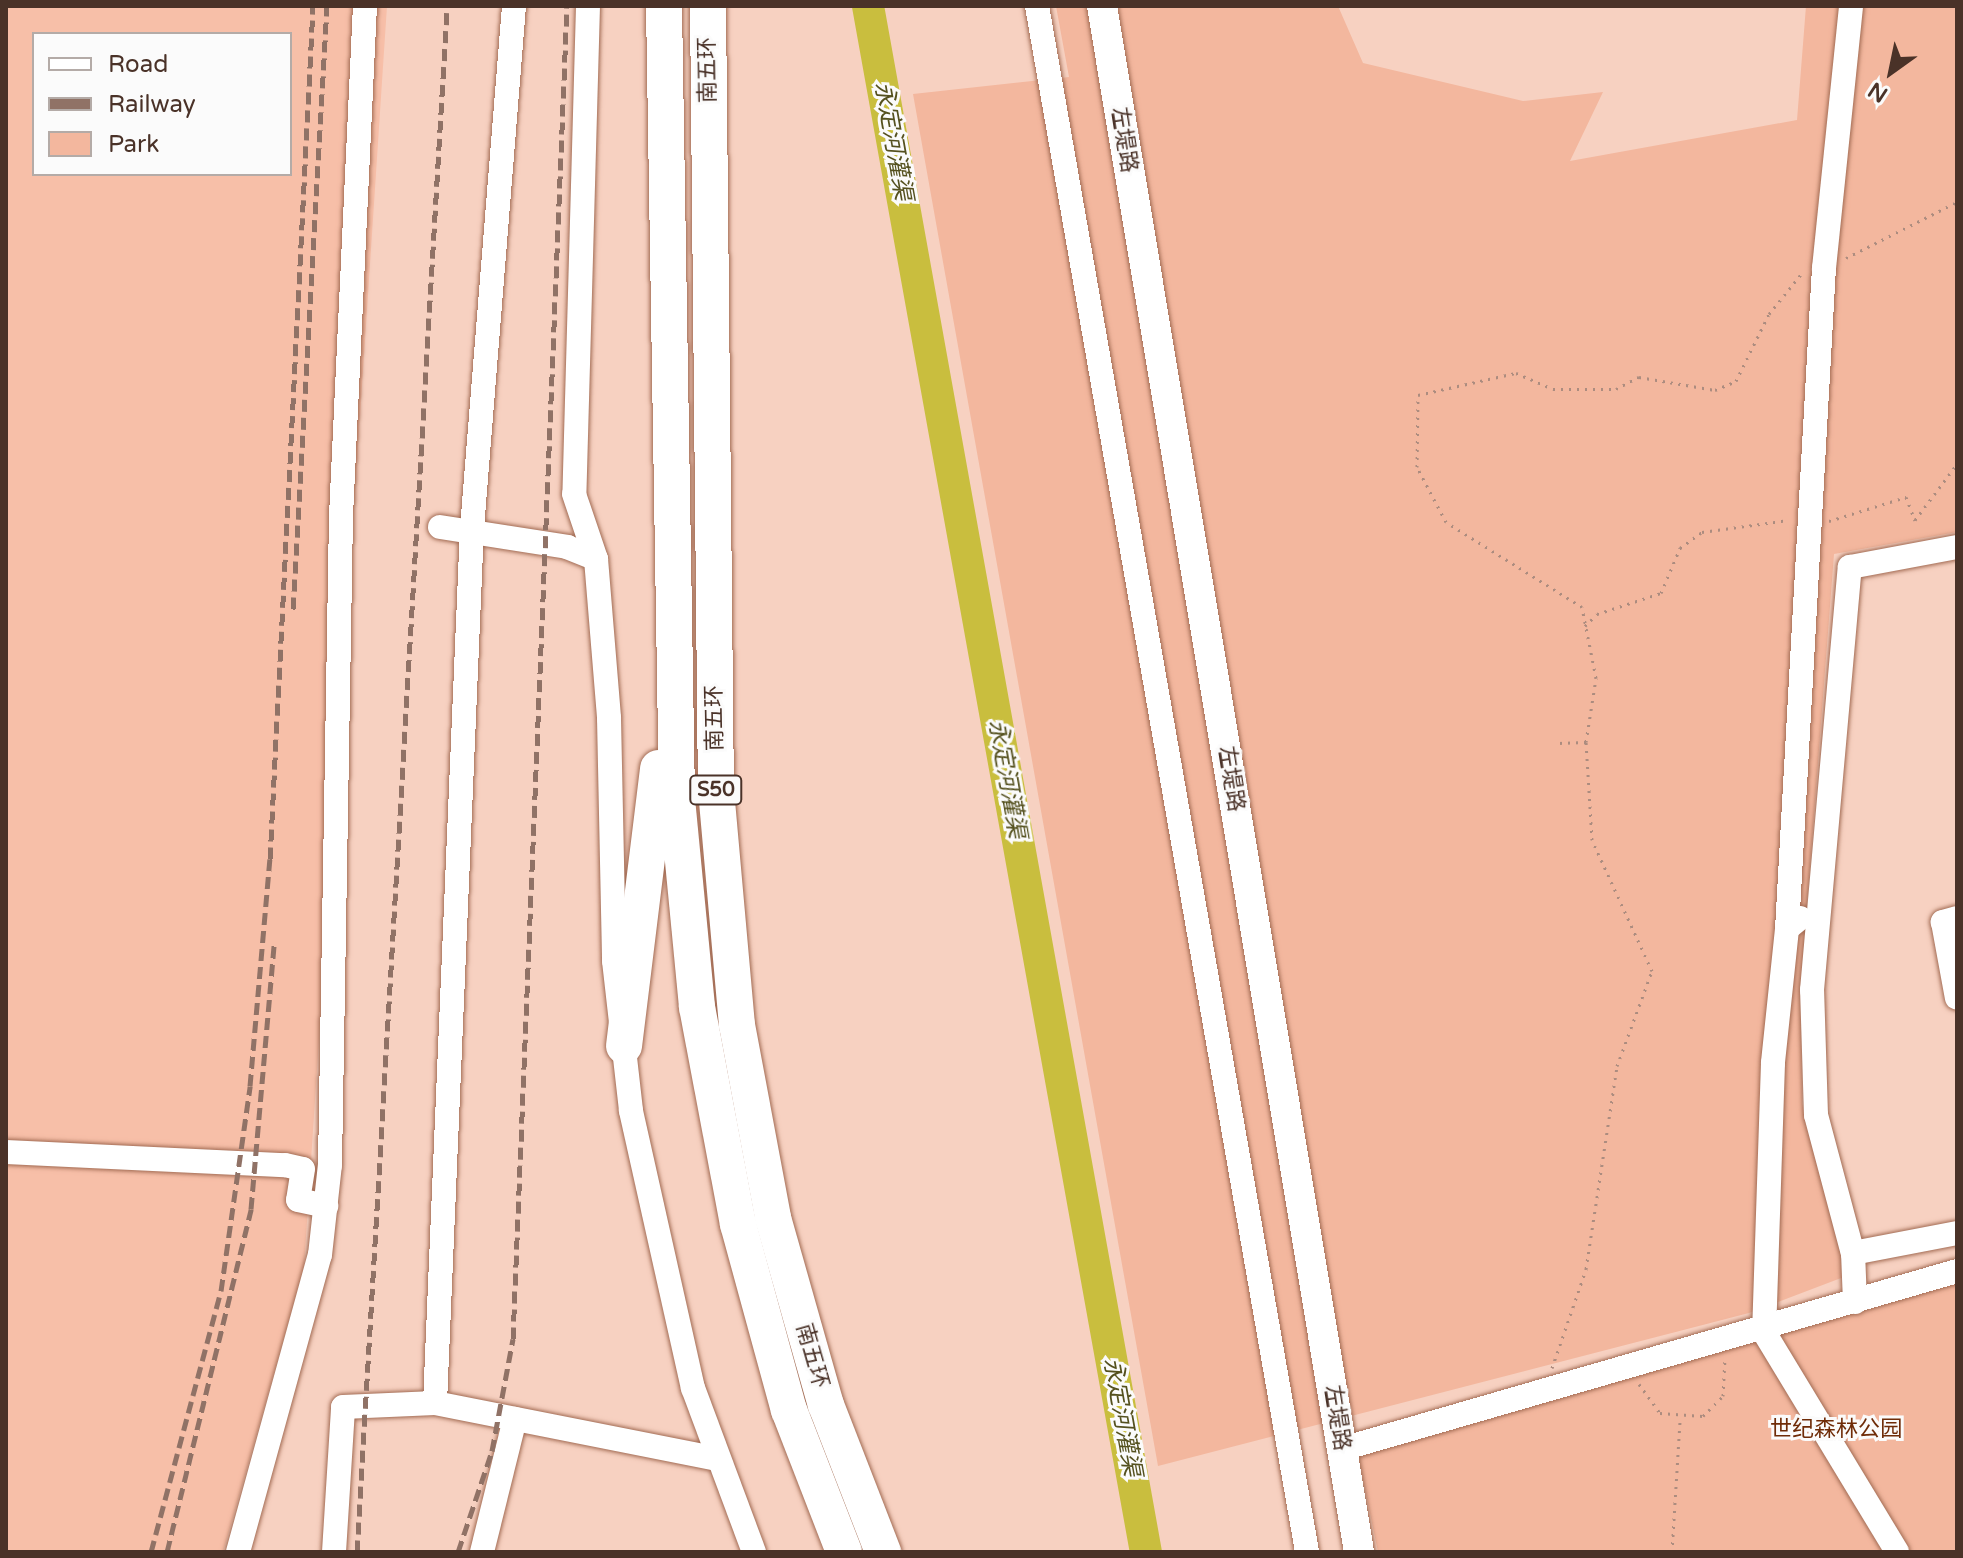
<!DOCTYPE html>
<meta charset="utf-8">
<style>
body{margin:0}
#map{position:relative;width:1963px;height:1558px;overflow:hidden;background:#f7d1c1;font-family:"Varela Round","Noto Sans SC",sans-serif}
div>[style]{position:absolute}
.built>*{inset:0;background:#f7bfa8}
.green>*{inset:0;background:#f3b79e}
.river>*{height:32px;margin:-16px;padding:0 16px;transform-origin:16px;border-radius:16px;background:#c9be3e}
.path>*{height:3px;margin-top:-1.5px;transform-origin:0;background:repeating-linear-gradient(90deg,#ac8c7f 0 2px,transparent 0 8px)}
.roads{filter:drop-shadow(0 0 2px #a26b53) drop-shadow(0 0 2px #a26b53)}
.minor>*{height:24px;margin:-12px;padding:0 12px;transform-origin:12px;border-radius:12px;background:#fff}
.major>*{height:30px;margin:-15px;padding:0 15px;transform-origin:15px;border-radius:15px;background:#fff}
.highway>*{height:36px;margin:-18px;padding:0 18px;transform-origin:18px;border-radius:18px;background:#fff}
.rail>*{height:5px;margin-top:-2.5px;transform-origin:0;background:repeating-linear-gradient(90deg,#907266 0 12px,transparent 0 18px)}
span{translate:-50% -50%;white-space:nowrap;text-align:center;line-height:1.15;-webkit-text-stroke:6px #fbfbfb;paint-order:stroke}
.shield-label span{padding:2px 6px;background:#fbfbfb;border:2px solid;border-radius:6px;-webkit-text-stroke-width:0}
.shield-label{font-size:20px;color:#4a3228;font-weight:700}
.street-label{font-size:22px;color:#4a3228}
.park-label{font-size:22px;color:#6f2c08}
.water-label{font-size:24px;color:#55511f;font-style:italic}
.frame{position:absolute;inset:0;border:8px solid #4a3228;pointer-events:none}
.legend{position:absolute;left:32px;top:32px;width:260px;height:144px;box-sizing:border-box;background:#fbfbfb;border:2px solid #b4aba7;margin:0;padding:10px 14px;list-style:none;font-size:24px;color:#4a3228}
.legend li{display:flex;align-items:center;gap:16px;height:40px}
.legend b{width:40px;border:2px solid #b4aba7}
.north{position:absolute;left:1851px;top:32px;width:80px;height:80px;-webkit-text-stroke:6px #fbfbfb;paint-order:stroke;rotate:213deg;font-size:22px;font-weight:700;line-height:32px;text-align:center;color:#4a3228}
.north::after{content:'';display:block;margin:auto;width:28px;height:36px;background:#4a3228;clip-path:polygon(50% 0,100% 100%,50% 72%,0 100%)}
</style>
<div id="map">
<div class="built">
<i style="clip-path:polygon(evenodd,6px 6px,387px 6px,304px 1267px,223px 1552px,6px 1552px,6px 6px,34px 34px,290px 34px,290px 174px,34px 174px,34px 34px)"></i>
</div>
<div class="green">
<i style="clip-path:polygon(1056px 6px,1338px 6px,1363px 63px,1523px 101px,1603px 92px,1570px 161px,1797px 120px,1806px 6px,1957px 6px,1957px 532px,1834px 554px,1801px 983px,1802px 1104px,1849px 1275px,1749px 1313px,1158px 1466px,913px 94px,1069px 77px)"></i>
<i style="clip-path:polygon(1957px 1269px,1957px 1552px,1378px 1552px,1356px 1445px)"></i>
</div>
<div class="river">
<i style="left:868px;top:6px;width:1571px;rotate:79.81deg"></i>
</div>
<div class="path">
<i style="left:1846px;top:258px;width:124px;rotate:-26.8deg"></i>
<i style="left:1829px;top:521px;width:81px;rotate:-17.3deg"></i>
<i style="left:1906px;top:497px;width:25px;rotate:69deg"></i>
<i style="left:1915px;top:520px;width:70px;rotate:-53.1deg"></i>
<i style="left:1585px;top:626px;width:17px;rotate:-45deg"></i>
<i style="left:1597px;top:614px;width:67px;rotate:-18.2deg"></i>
<i style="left:1661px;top:593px;width:49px;rotate:-67.1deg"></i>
<i style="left:1680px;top:548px;width:27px;rotate:-36deg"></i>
<i style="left:1702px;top:532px;width:87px;rotate:-7.9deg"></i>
<i style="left:1586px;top:742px;width:65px;rotate:-81.1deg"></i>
<i style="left:1596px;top:678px;width:72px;rotate:-101.2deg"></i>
<i style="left:1582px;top:607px;width:160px;rotate:-148deg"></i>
<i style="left:1446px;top:522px;width:62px;rotate:-117.8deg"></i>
<i style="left:1417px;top:467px;width:72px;rotate:-89.2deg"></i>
<i style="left:1418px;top:395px;width:100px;rotate:-12.7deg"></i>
<i style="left:1516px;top:373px;width:40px;rotate:23.4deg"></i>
<i style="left:1553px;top:389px;width:63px"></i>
<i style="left:1616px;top:389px;width:26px;rotate:-28deg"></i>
<i style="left:1639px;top:377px;width:77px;rotate:9.7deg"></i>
<i style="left:1715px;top:390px;width:23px;rotate:-23deg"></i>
<i style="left:1736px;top:381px;width:75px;rotate:-63.8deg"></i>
<i style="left:1769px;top:314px;width:53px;rotate:-51.2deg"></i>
<i style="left:1552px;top:1368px;width:105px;rotate:-71deg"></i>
<i style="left:1586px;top:1269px;width:205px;rotate:-81.3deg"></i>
<i style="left:1617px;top:1066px;width:101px;rotate:-69.8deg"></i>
<i style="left:1652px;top:971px;width:144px;rotate:-114.6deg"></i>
<i style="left:1592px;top:840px;width:98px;rotate:-93.5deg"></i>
<i style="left:1586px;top:742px;width:28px;rotate:178deg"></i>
<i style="left:1639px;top:1384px;width:36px;rotate:54deg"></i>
<i style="left:1660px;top:1413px;width:43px;rotate:4deg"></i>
<i style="left:1703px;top:1416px;width:28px;rotate:-45deg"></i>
<i style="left:1723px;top:1396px;width:37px;rotate:-87deg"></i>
<i style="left:1672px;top:1552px;width:132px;rotate:-86.5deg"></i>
</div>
<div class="roads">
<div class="minor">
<i style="left:588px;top:6px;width:488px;rotate:91.6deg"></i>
<i style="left:574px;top:494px;width:69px;rotate:71.3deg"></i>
<i style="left:596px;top:559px;width:160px;rotate:85.3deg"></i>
<i style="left:609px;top:718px;width:243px;rotate:88.8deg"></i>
<i style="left:614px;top:961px;width:151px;rotate:83.5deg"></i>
<i style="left:631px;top:1111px;width:284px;rotate:77.4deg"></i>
<i style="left:693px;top:1388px;width:175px;rotate:69.6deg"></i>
<i style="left:1037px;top:6px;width:1569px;rotate:80.09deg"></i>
<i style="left:440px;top:527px;width:129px;rotate:8.9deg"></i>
<i style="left:567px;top:547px;width:31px;rotate:22deg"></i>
<i style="left:1800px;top:918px;width:17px;rotate:140deg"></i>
<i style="left:1787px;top:929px;width:135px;rotate:96deg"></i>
<i style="left:1773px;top:1063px;width:269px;rotate:91.9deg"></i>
<i style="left:1764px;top:1332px;width:257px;rotate:58.8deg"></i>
<i style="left:1957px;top:918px;width:15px;rotate:164deg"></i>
<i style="left:1943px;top:922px;width:77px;rotate:79.6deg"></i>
<i style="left:1787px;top:929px;width:662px;rotate:-86.8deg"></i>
<i style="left:1824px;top:268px;width:263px;rotate:-84.1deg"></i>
<i style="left:6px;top:1152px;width:279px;rotate:2.7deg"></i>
<i style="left:285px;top:1165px;width:18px;rotate:13deg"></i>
<i style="left:303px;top:1169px;width:31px;rotate:99deg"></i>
<i style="left:298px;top:1200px;width:29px;rotate:12deg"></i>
<i style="left:1853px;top:1254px;width:144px;rotate:-104.9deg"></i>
<i style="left:1816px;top:1115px;width:125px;rotate:-91.8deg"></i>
<i style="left:1812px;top:990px;width:425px;rotate:-84.9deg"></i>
<i style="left:1850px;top:567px;width:109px;rotate:-10.6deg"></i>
<i style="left:1855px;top:1302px;width:49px;rotate:-92.3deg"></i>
<i style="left:1853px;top:1253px;width:106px;rotate:-10.9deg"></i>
<i style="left:435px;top:1403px;width:876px;rotate:-87.58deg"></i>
<i style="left:472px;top:528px;width:524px;rotate:-85.4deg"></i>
<i style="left:1342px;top:1449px;width:640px;rotate:-16.14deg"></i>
<i style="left:238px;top:1552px;width:308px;rotate:-74.6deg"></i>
<i style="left:320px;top:1255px;width:91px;rotate:-83.7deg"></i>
<i style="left:330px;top:1165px;width:649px;rotate:-89.03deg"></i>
<i style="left:341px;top:516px;width:511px;rotate:-87.31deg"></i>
<i style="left:334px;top:1552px;width:145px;rotate:-86.4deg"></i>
<i style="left:343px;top:1407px;width:92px;rotate:-2.5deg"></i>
<i style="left:435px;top:1403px;width:289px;rotate:11.2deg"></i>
<i style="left:482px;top:1552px;width:137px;rotate:-76.1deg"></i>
</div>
<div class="major">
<i style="left:1102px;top:6px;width:1567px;rotate:80.56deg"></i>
</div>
<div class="highway">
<i style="left:664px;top:6px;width:793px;rotate:89.06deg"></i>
<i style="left:677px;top:799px;width:209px;rotate:84.5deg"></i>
<i style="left:697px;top:1007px;width:221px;rotate:79.3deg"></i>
<i style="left:738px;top:1224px;width:193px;rotate:74.7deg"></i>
<i style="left:789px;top:1410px;width:152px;rotate:68.8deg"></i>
<i style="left:708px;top:6px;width:784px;rotate:89.42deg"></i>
<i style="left:716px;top:790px;width:236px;rotate:84.9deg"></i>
<i style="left:737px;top:1025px;width:196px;rotate:79.4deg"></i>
<i style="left:773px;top:1218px;width:194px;rotate:74.2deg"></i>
<i style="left:826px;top:1405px;width:158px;rotate:68.8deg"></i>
<i style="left:624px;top:1046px;width:280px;rotate:-83deg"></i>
</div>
</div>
<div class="rail">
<i style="left:293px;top:609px;width:604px;rotate:-86.77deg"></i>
<i style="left:151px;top:1552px;width:270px;rotate:-75deg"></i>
<i style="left:221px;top:1291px;width:207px;rotate:-81.9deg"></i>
<i style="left:250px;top:1086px;width:228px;rotate:-85deg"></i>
<i style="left:270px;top:859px;width:854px;rotate:-87.11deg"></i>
<i style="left:167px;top:1552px;width:353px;rotate:-76.2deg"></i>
<i style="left:251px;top:1209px;width:265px;rotate:-85deg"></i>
<i style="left:357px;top:1552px;width:1546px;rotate:-86.66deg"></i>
<i style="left:458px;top:1552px;width:107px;rotate:-71.4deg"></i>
<i style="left:492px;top:1451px;width:114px;rotate:-79.4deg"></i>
<i style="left:513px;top:1339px;width:1334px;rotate:-87.68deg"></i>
</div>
<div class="shield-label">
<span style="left:716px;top:790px">S50</span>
</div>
<div class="street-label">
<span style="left:708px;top:70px;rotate:-91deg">南五环</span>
<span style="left:1124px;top:140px;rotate:81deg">左堤路</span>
<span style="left:715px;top:718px;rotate:-91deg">南五环</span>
<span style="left:1231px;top:779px;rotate:81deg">左堤路</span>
<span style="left:812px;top:1356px;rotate:74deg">南五环</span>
<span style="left:1337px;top:1418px;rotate:81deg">左堤路</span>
</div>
<div class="park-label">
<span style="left:1836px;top:1430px">世纪森林公园</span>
</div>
<div class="water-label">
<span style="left:893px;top:141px;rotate:80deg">永定河灌渠</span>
<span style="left:1007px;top:779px;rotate:80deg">永定河灌渠</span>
<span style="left:1122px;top:1417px;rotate:80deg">永定河灌渠</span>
</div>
<div class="frame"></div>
<ul class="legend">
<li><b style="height:10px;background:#fff"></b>Road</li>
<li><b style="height:10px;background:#907266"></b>Railway</li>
<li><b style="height:22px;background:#f3b79e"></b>Park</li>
</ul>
<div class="north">N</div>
</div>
